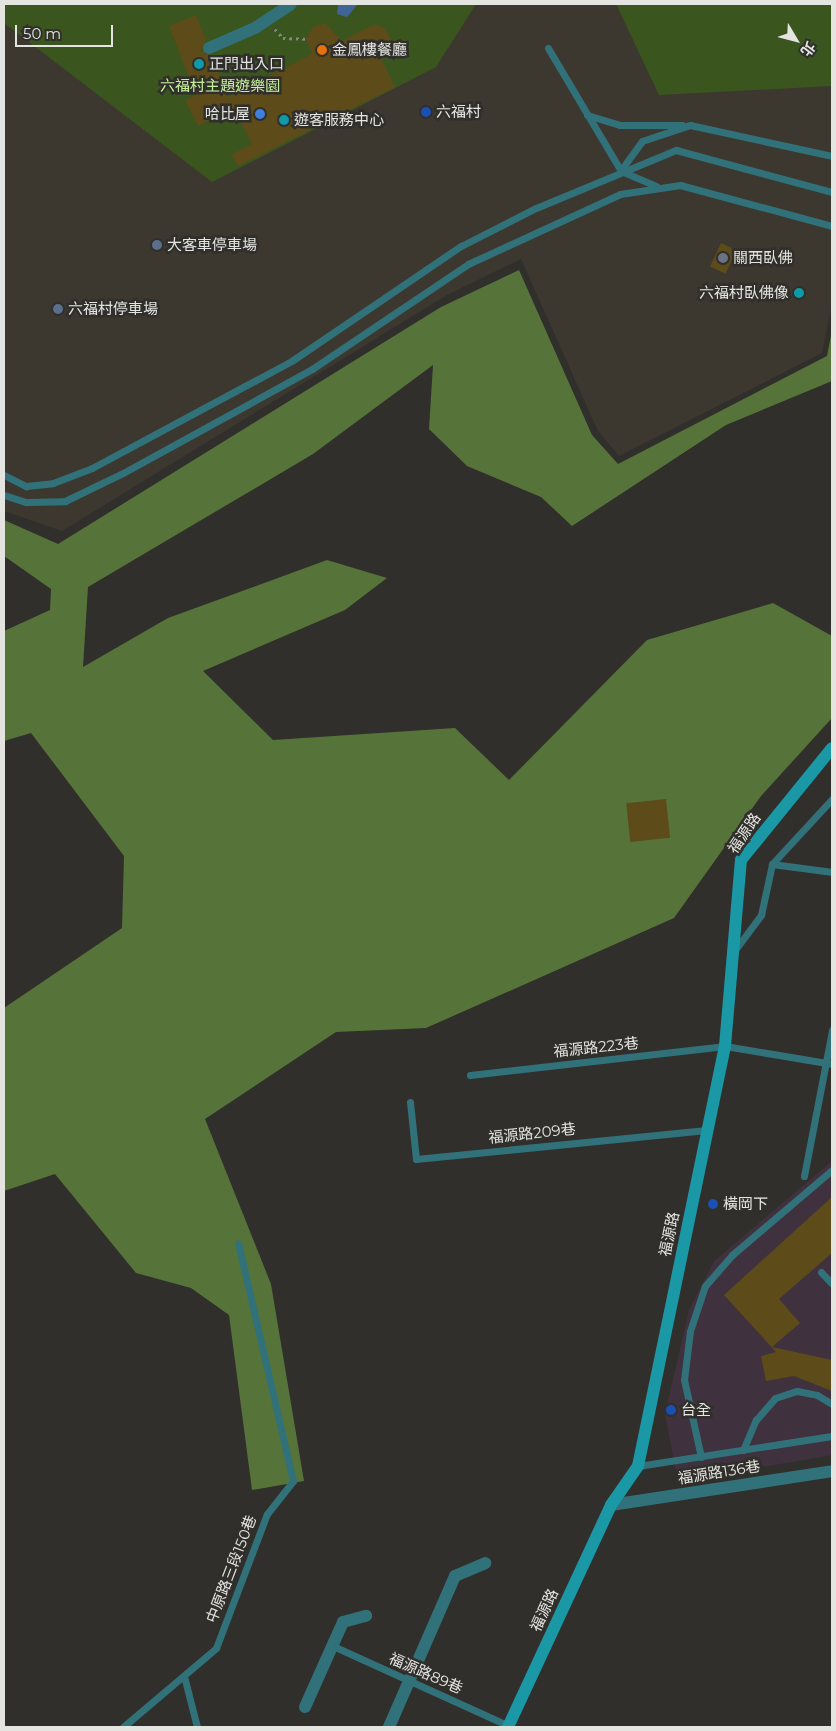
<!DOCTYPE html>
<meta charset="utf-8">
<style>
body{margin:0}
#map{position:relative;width:836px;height:1731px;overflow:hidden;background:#302f2b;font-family:Montserrat,"Noto Sans TC",sans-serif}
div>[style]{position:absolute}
.built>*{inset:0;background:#3c382f}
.industrial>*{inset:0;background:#40313e}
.green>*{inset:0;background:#3b551f}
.forest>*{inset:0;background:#56733a}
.water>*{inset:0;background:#3e6595}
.building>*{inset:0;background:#5d4b19;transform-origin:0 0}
.path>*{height:2.5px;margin-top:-1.25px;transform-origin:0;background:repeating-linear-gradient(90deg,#868682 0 2.5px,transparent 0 6.5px)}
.lane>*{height:7px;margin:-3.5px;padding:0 3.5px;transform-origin:3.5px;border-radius:3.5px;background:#31727a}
.street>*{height:12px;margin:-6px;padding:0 6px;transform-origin:6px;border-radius:6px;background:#31727a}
.secondary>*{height:12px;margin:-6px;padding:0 6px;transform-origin:6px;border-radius:6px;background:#1b98a5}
.dots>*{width:14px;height:14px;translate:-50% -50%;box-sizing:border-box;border:2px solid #302f2b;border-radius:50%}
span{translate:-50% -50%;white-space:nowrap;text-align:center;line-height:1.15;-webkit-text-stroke:5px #302f2b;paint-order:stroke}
.poi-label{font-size:15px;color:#e4e4e1}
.left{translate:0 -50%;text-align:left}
.right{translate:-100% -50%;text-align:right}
.park-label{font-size:15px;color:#c5f19d}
.street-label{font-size:15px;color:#e4e4e1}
.frame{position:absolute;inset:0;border:5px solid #e4e4e1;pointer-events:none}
.north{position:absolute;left:771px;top:15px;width:50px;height:50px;-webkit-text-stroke:4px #302f2b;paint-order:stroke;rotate:127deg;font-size:14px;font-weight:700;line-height:20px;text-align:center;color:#e4e4e1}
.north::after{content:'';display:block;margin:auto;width:18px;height:22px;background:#e4e4e1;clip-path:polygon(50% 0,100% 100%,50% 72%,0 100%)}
.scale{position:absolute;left:15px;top:25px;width:98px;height:22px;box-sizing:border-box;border:2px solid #e4e4e1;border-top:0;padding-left:6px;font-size:15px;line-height:18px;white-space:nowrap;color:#e4e4e1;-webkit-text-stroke:4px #302f2b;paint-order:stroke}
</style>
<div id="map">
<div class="built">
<i style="clip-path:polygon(4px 4px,832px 4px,832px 304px,822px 353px,619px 456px,598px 431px,521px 259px,447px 295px,62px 531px,10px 513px,4px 511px)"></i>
</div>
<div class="industrial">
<i style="clip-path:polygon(832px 1161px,832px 1455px,678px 1482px,665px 1414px,689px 1310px,714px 1261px)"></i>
</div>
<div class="green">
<i style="clip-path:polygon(4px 4px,476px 4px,436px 67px,212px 182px,4px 23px)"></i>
<i style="clip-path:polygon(616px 4px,832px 4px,832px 86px,659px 95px)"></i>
</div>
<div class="forest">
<i style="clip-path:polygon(519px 270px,592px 435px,618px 464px,827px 356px,832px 330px,832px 381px,726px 425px,572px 526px,541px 497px,467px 466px,429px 429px,433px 365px,313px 454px,88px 587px,83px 667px,168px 618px,327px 560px,387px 578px,345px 610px,203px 671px,273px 740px,455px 728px,509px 780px,647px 640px,773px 603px,832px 636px,832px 718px,761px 796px,674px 918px,426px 1028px,336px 1032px,205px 1119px,271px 1284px,304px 1481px,252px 1490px,229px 1315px,191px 1288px,136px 1273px,55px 1174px,4px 1191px,4px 1008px,122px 928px,124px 856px,31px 733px,4px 741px,4px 631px,50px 610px,51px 589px,4px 556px,4px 520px,58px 544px,441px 307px)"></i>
</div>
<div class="water">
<i style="clip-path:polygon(338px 4px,358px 4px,347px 17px,337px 14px)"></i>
</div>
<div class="building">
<i style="clip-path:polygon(196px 15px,206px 40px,201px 51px,212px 56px,228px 97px,312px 54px,306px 39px,313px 27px,325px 23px,342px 41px,374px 24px,385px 28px,395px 47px,379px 54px,395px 87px,238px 166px,232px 154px,252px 144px,234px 109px,198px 126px,185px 100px,196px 95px,169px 26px)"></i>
<i style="left:721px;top:243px;width:17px;height:26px;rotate:25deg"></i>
<i style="left:666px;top:799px;width:39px;height:40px;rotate:84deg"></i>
<i style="clip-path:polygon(832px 1197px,832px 1253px,779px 1299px,800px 1323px,772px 1347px,832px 1360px,832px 1391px,794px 1376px,766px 1381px,761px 1356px,776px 1352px,724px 1295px)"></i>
</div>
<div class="path">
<i style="left:275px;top:29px;width:12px;rotate:48deg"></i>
<i style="left:283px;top:38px;width:23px;rotate:2deg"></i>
</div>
<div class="lane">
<i style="left:548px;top:48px;width:143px;rotate:59.3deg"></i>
<i style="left:621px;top:171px;width:38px;rotate:23deg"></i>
<i style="left:587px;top:115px;width:34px;rotate:17deg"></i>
<i style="left:620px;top:125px;width:62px"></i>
<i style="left:621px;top:170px;width:36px;rotate:-54deg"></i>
<i style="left:642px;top:141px;width:51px;rotate:-18.4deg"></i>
<i style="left:690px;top:125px;width:145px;rotate:12.3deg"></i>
<i style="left:4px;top:475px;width:25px;rotate:27deg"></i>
<i style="left:26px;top:486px;width:27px;rotate:-6deg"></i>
<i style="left:53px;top:483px;width:42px;rotate:-21deg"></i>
<i style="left:92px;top:468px;width:228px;rotate:-28.2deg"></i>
<i style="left:293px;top:360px;width:203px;rotate:-34.2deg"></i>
<i style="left:461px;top:246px;width:84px;rotate:-26.9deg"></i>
<i style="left:536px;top:208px;width:152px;rotate:-22.5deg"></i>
<i style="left:676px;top:150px;width:162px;rotate:15.1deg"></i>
<i style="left:4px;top:495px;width:23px;rotate:18deg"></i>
<i style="left:26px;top:502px;width:39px;rotate:-1deg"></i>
<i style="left:65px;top:501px;width:64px;rotate:-25.8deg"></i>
<i style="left:123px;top:473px;width:216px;rotate:-28.8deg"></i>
<i style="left:312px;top:369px;width:188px;rotate:-33.9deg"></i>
<i style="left:468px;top:264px;width:167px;rotate:-24.7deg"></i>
<i style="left:620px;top:194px;width:61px;rotate:-8.5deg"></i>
<i style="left:680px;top:185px;width:157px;rotate:15.1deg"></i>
<i style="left:772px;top:864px;width:88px;rotate:-47.3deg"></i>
<i style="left:735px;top:950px;width:44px;rotate:-53.4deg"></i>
<i style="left:761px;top:915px;width:52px;rotate:-77.8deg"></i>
<i style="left:772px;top:864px;width:61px;rotate:7.6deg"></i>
<i style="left:470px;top:1075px;width:257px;rotate:-6.5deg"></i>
<i style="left:725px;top:1046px;width:109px;rotate:9.5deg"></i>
<i style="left:410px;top:1102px;width:57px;rotate:84deg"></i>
<i style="left:416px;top:1159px;width:292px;rotate:-5.7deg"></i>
<i style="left:804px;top:1176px;width:149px;rotate:-79.1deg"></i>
<i style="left:821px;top:1272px;width:16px;rotate:47deg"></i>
<i style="left:743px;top:1450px;width:33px;rotate:-67deg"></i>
<i style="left:756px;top:1420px;width:29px;rotate:-49deg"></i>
<i style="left:775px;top:1398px;width:23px;rotate:-18deg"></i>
<i style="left:797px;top:1391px;width:20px;rotate:11deg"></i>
<i style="left:817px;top:1395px;width:17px;rotate:31deg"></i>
<i style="left:701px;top:1457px;width:79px;rotate:-102.4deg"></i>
<i style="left:684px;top:1380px;width:49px;rotate:-83deg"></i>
<i style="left:690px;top:1331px;width:47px;rotate:-71.6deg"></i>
<i style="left:705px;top:1286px;width:41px;rotate:-48.9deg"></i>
<i style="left:732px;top:1255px;width:131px;rotate:-40.4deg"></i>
<i style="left:638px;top:1466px;width:196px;rotate:-8.8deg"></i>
<i style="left:333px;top:1646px;width:193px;rotate:24.4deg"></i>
<i style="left:184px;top:1676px;width:53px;rotate:75.7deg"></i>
<i style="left:123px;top:1727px;width:122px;rotate:-40.3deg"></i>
<i style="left:216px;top:1648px;width:143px;rotate:-69.2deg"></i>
<i style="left:267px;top:1514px;width:42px;rotate:-51.8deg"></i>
<i style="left:293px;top:1481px;width:244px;rotate:-103deg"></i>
</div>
<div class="street">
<i style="left:209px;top:48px;width:50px;rotate:-23.5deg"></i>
<i style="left:255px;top:28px;width:43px;rotate:-33.7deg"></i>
<i style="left:611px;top:1505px;width:224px;rotate:-8.7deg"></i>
<i style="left:305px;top:1707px;width:93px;rotate:-65.9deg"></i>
<i style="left:343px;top:1622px;width:24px;rotate:-15deg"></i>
<i style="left:389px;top:1727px;width:165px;rotate:-66.4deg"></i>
<i style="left:455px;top:1576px;width:33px;rotate:-23deg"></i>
</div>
<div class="secondary">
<i style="left:508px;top:1727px;width:245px;rotate:-65.1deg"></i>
<i style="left:611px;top:1505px;width:47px;rotate:-55.3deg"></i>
<i style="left:638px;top:1466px;width:429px;rotate:-78.3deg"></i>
<i style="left:725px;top:1046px;width:187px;rotate:-85.1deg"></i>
<i style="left:741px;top:860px;width:144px;rotate:-50.9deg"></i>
</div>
<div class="dots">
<i style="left:322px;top:50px;background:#e8710a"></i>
<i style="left:199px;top:64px;background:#0f9aa8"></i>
<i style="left:426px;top:112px;background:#1a4fb4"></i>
<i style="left:260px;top:114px;background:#3f7fe0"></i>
<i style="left:284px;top:120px;background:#0f9aa8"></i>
<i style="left:157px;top:245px;background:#5c6f8a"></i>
<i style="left:723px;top:258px;background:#6b7280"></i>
<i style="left:799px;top:293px;background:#0f9aa8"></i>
<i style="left:58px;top:309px;background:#5c6f8a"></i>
<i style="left:713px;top:1204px;background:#1a4fb4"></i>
<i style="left:671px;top:1410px;background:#1a4fb4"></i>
</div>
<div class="poi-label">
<span class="left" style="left:332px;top:50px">金鳳樓餐廳</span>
<span class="left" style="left:209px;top:64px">正門出入口</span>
<span class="left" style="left:436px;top:112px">六福村</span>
<span class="right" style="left:250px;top:114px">哈比屋</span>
<span class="left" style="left:294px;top:120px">遊客服務中心</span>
<span class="left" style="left:167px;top:245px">大客車停車場</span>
<span class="left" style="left:733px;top:258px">關西臥佛</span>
<span class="right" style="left:789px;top:293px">六福村臥佛像</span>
<span class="left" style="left:68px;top:309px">六福村停車場</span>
<span class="left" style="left:723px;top:1204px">橫岡下</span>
<span class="left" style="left:681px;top:1410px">台全</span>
</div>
<div class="park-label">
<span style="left:220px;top:86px">六福村主題遊樂園</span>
</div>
<div class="street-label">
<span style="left:744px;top:833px;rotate:-56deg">福源路</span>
<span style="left:596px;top:1047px;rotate:-6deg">福源路223巷</span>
<span style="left:532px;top:1133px;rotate:-6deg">福源路209巷</span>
<span style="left:669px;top:1234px;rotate:-78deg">福源路</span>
<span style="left:719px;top:1472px;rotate:-9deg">福源路136巷</span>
<span style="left:231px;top:1569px;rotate:-69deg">中原路三段150巷</span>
<span style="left:544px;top:1610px;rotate:-65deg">福源路</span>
<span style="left:426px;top:1673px;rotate:24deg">福源路89巷</span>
</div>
<div class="frame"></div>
<div class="north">北</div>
<div class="scale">50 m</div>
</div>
